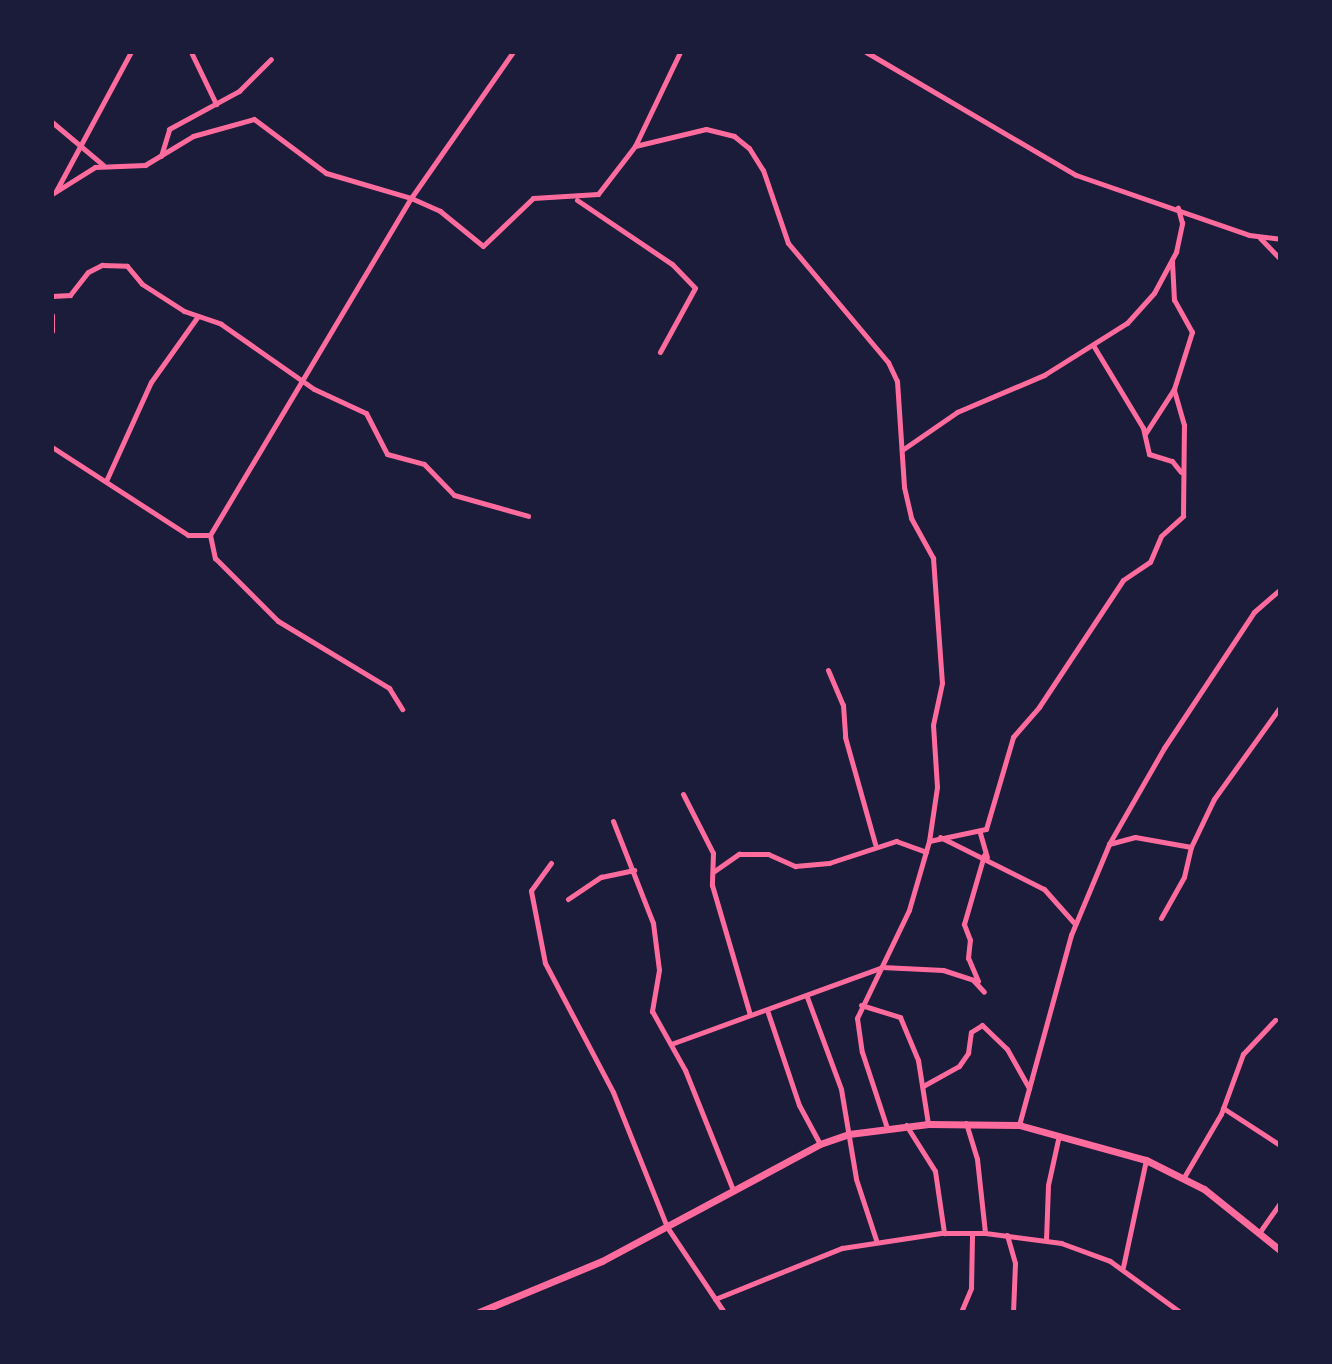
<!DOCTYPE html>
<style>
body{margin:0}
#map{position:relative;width:1332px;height:1364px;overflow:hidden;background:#1b1b3a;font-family:Karla,sans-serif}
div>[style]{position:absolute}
.minor>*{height:5px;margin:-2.5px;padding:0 2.5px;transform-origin:2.5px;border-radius:2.5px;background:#ff6b9d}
.tertiary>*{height:7px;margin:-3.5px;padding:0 3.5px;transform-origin:3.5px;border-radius:3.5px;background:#ff6b9d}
span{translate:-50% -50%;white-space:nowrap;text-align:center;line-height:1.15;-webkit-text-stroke:4.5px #1b1b3a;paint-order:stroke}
.frame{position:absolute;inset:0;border:54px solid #1b1b3a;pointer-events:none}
</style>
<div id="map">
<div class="minor">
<i style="left:191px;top:52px;width:58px;rotate:64.3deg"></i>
<i style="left:866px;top:52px;width:243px;rotate:30.4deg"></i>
<i style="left:1076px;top:175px;width:183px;rotate:19.1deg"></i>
<i style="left:1249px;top:235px;width:31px;rotate:7deg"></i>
<i style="left:52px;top:122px;width:67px;rotate:40.1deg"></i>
<i style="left:635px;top:146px;width:73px;rotate:-13.5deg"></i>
<i style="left:706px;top:129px;width:29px;rotate:14deg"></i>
<i style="left:734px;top:136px;width:19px;rotate:39deg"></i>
<i style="left:749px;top:148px;width:26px;rotate:58deg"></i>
<i style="left:763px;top:170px;width:77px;rotate:71.1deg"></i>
<i style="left:788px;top:243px;width:155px;rotate:50deg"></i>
<i style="left:888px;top:362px;width:21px;rotate:65deg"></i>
<i style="left:897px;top:381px;width:106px;rotate:86.2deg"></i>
<i style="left:904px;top:487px;width:32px;rotate:77deg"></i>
<i style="left:911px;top:518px;width:46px;rotate:61.2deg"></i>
<i style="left:933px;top:558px;width:125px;rotate:85.9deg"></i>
<i style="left:942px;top:683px;width:43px;rotate:102.1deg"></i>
<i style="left:933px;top:725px;width:62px;rotate:86.3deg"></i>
<i style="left:937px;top:787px;width:55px;rotate:98.4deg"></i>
<i style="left:929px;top:841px;width:72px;rotate:106.2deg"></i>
<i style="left:909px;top:910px;width:120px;rotate:115.7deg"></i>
<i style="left:857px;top:1018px;width:34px;rotate:82deg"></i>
<i style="left:862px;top:1052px;width:80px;rotate:71.8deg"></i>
<i style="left:161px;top:156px;width:28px;rotate:-73deg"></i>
<i style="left:169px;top:129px;width:80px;rotate:-28.5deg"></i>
<i style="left:239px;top:91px;width:45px;rotate:-45deg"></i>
<i style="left:56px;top:191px;width:158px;rotate:-61.7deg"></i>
<i style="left:52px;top:194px;width:51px;rotate:-32.1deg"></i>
<i style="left:95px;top:167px;width:50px;rotate:-2.3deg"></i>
<i style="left:145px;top:165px;width:56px;rotate:-31.1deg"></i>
<i style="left:193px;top:136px;width:63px;rotate:-15.6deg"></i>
<i style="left:254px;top:119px;width:90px;rotate:36.9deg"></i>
<i style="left:326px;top:173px;width:89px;rotate:16.4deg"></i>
<i style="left:411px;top:198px;width:178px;rotate:-55.1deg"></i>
<i style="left:577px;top:200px;width:115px;rotate:34deg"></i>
<i style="left:672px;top:264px;width:33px;rotate:46deg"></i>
<i style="left:695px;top:288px;width:73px;rotate:118.7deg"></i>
<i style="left:1260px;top:238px;width:29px;rotate:46deg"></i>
<i style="left:52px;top:296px;width:18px;rotate:-3deg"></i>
<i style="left:70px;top:295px;width:29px;rotate:-52deg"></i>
<i style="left:88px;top:272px;width:16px;rotate:-27deg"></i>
<i style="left:102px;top:265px;width:25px;rotate:2deg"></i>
<i style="left:127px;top:266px;width:23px;rotate:50deg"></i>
<i style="left:142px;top:284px;width:50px;rotate:32.7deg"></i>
<i style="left:184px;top:311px;width:39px;rotate:19deg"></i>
<i style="left:221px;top:324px;width:113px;rotate:35deg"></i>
<i style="left:314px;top:389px;width:57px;rotate:24.8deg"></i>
<i style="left:366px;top:413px;width:46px;rotate:62.9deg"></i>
<i style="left:387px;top:454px;width:38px;rotate:15deg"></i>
<i style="left:424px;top:464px;width:43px;rotate:45.9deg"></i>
<i style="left:454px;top:495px;width:77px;rotate:15.8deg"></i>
<i style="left:52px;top:315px;width:16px;rotate:90deg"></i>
<i style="left:1093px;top:345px;width:97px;rotate:58.9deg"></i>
<i style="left:1143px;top:428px;width:27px;rotate:77deg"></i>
<i style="left:1149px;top:454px;width:24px;rotate:17deg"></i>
<i style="left:1172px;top:461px;width:14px;rotate:51deg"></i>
<i style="left:1145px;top:434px;width:54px;rotate:-57.2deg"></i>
<i style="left:1174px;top:389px;width:60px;rotate:-72.5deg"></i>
<i style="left:1192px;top:332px;width:37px;rotate:-119deg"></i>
<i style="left:1174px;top:300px;width:39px;rotate:-93deg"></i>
<i style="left:52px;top:447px;width:162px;rotate:32.9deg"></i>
<i style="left:188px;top:535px;width:22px"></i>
<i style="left:210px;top:535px;width:392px;rotate:-59.2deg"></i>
<i style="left:411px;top:198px;width:32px;rotate:24deg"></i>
<i style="left:440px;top:211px;width:55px;rotate:39.1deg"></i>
<i style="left:483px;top:246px;width:69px;rotate:-43.8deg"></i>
<i style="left:533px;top:198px;width:65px;rotate:-3.5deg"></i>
<i style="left:598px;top:194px;width:61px;rotate:-52.4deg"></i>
<i style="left:635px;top:146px;width:104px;rotate:-64.4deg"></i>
<i style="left:902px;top:450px;width:67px;rotate:-34.6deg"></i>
<i style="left:957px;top:412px;width:95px;rotate:-23deg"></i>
<i style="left:1044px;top:375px;width:98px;rotate:-32.1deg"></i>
<i style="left:1127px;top:323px;width:40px;rotate:-48deg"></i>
<i style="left:1154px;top:293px;width:47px;rotate:-61.8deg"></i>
<i style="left:1176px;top:252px;width:30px;rotate:-78deg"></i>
<i style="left:1182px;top:223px;width:16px;rotate:-105deg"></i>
<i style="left:106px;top:481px;width:109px;rotate:-65.6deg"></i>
<i style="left:151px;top:382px;width:81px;rotate:-54.5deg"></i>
<i style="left:210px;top:535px;width:24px;rotate:78deg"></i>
<i style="left:215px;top:558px;width:89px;rotate:45deg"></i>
<i style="left:278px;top:621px;width:130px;rotate:31.1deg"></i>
<i style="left:389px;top:688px;width:25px;rotate:58deg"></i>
<i style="left:828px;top:670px;width:38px;rotate:67deg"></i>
<i style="left:843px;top:705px;width:32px;rotate:86deg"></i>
<i style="left:845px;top:737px;width:111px;rotate:74.3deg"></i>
<i style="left:683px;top:794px;width:66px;rotate:63deg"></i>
<i style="left:713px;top:853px;width:32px;rotate:92deg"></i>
<i style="left:712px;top:885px;width:135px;rotate:73.7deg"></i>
<i style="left:613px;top:821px;width:110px;rotate:68.6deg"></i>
<i style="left:653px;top:923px;width:47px;rotate:82.7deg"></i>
<i style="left:659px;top:970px;width:42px;rotate:99.7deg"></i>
<i style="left:652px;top:1011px;width:68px;rotate:60.8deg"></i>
<i style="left:685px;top:1070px;width:129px;rotate:68.2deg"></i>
<i style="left:980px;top:833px;width:25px;rotate:74deg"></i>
<i style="left:940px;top:837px;width:116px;rotate:26.6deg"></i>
<i style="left:1044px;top:889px;width:47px;rotate:48.5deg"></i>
<i style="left:929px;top:841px;width:58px;rotate:-11.9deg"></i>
<i style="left:986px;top:829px;width:96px;rotate:-73.6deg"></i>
<i style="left:1013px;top:737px;width:40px;rotate:-49deg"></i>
<i style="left:1039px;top:707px;width:152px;rotate:-56.5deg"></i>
<i style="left:1123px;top:580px;width:32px;rotate:-34deg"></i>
<i style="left:1150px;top:562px;width:28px;rotate:-67deg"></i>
<i style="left:1161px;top:536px;width:30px;rotate:-42deg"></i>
<i style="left:1183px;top:516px;width:91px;rotate:-89.4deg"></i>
<i style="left:1184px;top:425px;width:37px;rotate:-106deg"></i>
<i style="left:1109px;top:844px;width:27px;rotate:-15deg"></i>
<i style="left:1135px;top:837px;width:57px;rotate:10.1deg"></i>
<i style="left:1191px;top:847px;width:53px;rotate:-64.4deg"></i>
<i style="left:1214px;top:799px;width:113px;rotate:-54.3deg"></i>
<i style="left:551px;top:863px;width:34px;rotate:126deg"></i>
<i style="left:531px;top:891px;width:73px;rotate:79deg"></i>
<i style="left:545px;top:963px;width:146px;rotate:62.2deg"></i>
<i style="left:613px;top:1092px;width:145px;rotate:68.2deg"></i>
<i style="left:667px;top:1227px;width:102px;rotate:56.2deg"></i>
<i style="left:713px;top:872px;width:32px;rotate:-35deg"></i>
<i style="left:739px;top:854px;width:29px"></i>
<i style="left:768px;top:854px;width:30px;rotate:24deg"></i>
<i style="left:795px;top:866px;width:34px;rotate:-5deg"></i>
<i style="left:829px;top:863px;width:71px;rotate:-18.2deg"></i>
<i style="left:896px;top:841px;width:32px;rotate:20deg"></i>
<i style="left:568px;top:899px;width:40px;rotate:-34deg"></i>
<i style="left:601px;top:877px;width:34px;rotate:-12deg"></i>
<i style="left:1161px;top:918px;width:47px;rotate:-60.7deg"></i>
<i style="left:1184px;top:877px;width:31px;rotate:-77deg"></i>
<i style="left:978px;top:981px;width:25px;rotate:-113deg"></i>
<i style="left:968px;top:958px;width:18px;rotate:-84deg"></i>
<i style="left:970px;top:940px;width:17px;rotate:-111deg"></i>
<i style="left:964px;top:924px;width:72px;rotate:-73.8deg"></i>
<i style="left:807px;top:997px;width:98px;rotate:69.7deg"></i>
<i style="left:841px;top:1089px;width:91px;rotate:80.5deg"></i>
<i style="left:856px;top:1179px;width:64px;rotate:71.8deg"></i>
<i style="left:861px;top:1005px;width:41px;rotate:17.1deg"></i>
<i style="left:900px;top:1017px;width:47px;rotate:67.3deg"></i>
<i style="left:918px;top:1060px;width:65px;rotate:81.1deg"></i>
<i style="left:767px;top:1010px;width:100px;rotate:71.4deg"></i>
<i style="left:799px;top:1105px;width:44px;rotate:61.7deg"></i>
<i style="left:671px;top:1044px;width:225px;rotate:-20deg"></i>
<i style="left:882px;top:967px;width:61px;rotate:2.8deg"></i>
<i style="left:943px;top:970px;width:32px;rotate:18deg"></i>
<i style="left:973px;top:980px;width:16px;rotate:47deg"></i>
<i style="left:923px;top:1086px;width:41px;rotate:-29.1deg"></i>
<i style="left:959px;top:1066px;width:16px;rotate:-55deg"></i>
<i style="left:968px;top:1053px;width:21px;rotate:-82deg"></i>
<i style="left:971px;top:1032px;width:13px;rotate:-32deg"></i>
<i style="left:982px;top:1025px;width:35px;rotate:44deg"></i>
<i style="left:1007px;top:1049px;width:45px;rotate:60.6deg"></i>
<i style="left:1223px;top:1108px;width:68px;rotate:33deg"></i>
<i style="left:966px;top:1123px;width:38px;rotate:73deg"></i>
<i style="left:977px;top:1159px;width:74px;rotate:83.8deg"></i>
<i style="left:906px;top:1125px;width:54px;rotate:57.8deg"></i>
<i style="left:935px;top:1171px;width:63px;rotate:81.7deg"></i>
<i style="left:1019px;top:1125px;width:197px;rotate:-74.7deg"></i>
<i style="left:1071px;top:935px;width:99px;rotate:-67.3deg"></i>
<i style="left:1109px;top:844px;width:111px;rotate:-60.2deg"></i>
<i style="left:1164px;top:748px;width:163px;rotate:-56.5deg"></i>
<i style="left:1254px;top:612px;width:35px;rotate:-41deg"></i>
<i style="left:1184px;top:1177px;width:73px;rotate:-59.6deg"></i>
<i style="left:1221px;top:1114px;width:64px;rotate:-69.9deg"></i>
<i style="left:1243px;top:1054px;width:47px;rotate:-46.7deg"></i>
<i style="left:1259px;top:1233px;width:37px;rotate:-55deg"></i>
<i style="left:1007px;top:1235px;width:29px;rotate:74deg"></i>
<i style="left:1015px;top:1263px;width:49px;rotate:92.3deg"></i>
<i style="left:1046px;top:1240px;width:55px;rotate:-87.9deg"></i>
<i style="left:1048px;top:1185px;width:51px;rotate:-77.6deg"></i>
<i style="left:1123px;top:1267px;width:109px;rotate:-77.9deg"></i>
<i style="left:715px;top:1299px;width:137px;rotate:-21.9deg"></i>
<i style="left:842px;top:1248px;width:100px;rotate:-8.6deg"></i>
<i style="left:941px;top:1233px;width:44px"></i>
<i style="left:985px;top:1233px;width:77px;rotate:7.5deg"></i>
<i style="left:1061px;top:1243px;width:52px;rotate:20.2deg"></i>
<i style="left:1110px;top:1261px;width:87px;rotate:36.1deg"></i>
<i style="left:961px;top:1312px;width:26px;rotate:-67deg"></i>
<i style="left:971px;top:1288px;width:54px;rotate:-88.9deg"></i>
</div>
<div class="tertiary">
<i style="left:479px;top:1312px;width:133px;rotate:-22.5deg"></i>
<i style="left:602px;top:1261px;width:247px;rotate:-28.2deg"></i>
<i style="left:820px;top:1144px;width:31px;rotate:-19deg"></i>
<i style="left:849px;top:1134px;width:80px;rotate:-7.2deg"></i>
<i style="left:928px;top:1124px;width:91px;rotate:0.6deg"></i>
<i style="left:1019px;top:1125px;width:132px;rotate:15.4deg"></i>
<i style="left:1146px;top:1160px;width:65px;rotate:26.6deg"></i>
<i style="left:1204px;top:1189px;width:97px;rotate:38.8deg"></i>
</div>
<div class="frame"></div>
</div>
